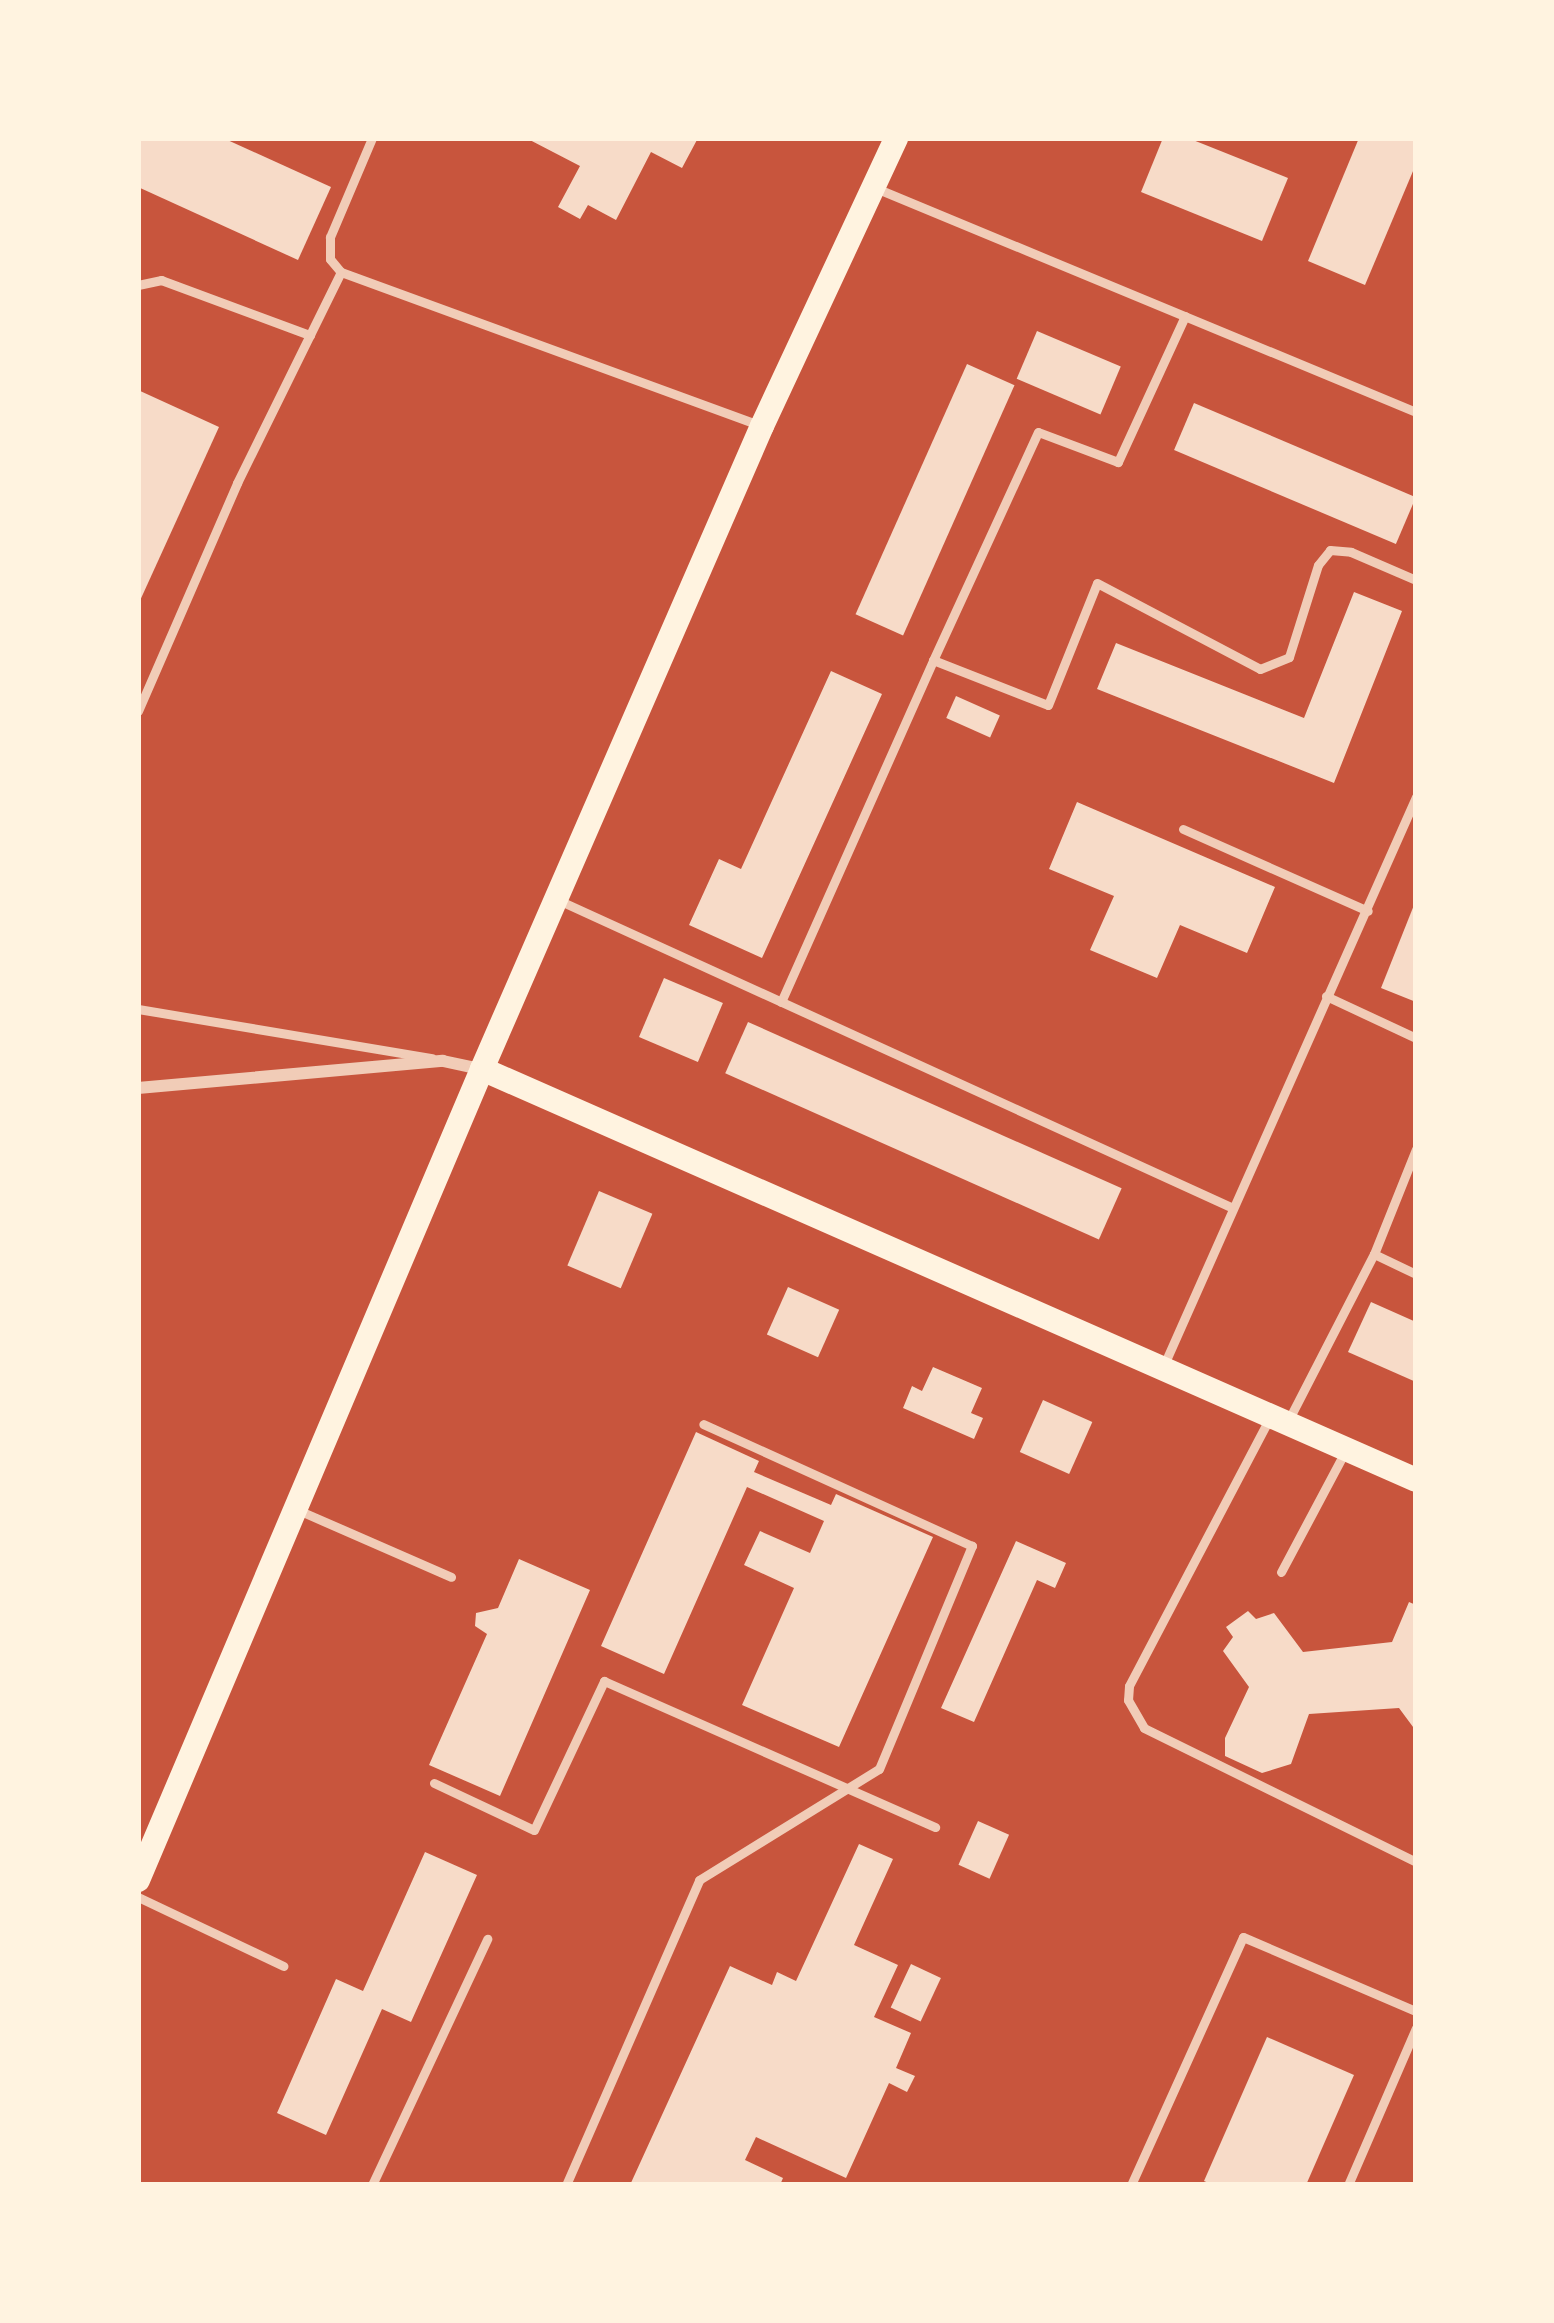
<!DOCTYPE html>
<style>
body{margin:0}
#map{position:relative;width:1554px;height:2323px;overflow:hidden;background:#c8553d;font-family:"Golos Text",sans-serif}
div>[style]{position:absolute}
.building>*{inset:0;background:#f7dbc8;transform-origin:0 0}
.service>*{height:9px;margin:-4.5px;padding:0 4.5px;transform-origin:4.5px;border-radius:4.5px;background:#f1ccb7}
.minor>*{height:12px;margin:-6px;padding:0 6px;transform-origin:6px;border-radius:6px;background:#f1ccb7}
.secondary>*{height:24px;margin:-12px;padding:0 12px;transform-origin:12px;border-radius:12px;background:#fff3e0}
span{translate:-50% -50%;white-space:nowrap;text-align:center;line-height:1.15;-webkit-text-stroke:9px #fff3e0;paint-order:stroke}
.frame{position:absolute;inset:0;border:141px solid #fff3e0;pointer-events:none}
</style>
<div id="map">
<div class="building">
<i style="clip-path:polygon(138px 138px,223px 138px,331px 187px,298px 260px,138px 187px)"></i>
<i style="clip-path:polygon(526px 138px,698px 138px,682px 168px,651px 152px,616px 220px,588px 205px,580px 219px,558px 207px,580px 166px)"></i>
<i style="clip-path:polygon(1163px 138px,1188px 138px,1288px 178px,1262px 241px,1141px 192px)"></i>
<i style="clip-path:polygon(1359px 138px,1416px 138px,1416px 164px,1365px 285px,1308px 261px)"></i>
<i style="left:1037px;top:331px;width:91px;height:52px;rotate:23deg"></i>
<i style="left:967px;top:364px;width:52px;height:274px;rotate:24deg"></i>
<i style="clip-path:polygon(138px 390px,219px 427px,138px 605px)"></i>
<i style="left:1194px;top:403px;width:241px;height:51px;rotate:23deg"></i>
<i style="clip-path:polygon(1354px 592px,1402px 611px,1334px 783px,1097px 689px,1116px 643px,1304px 718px)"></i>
<i style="clip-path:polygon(831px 671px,882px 694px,762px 958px,689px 925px,719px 859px,741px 869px)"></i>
<i style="left:956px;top:696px;width:48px;height:24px;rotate:24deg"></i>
<i style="clip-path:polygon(1077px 802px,1275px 887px,1247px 953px,1180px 925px,1157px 978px,1090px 950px,1114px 896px,1049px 869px)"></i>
<i style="clip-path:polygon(1416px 900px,1416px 1002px,1381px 988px)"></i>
<i style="left:664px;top:978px;width:64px;height:64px;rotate:23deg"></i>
<i style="left:748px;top:1022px;width:409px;height:56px;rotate:24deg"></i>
<i style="left:599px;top:1191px;width:58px;height:81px;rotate:23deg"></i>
<i style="left:788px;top:1287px;width:56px;height:52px;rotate:24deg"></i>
<i style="clip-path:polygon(1371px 1302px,1416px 1322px,1416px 1382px,1348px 1352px)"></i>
<i style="clip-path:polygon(933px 1367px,982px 1388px,971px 1413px,983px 1418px,974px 1439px,903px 1408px,912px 1386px,922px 1391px)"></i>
<i style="left:1043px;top:1400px;width:54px;height:57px;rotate:24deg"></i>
<i style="clip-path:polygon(696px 1432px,759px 1461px,754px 1472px,831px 1505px,836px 1494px,933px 1537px,839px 1747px,742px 1705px,794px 1588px,744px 1565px,760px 1531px,810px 1553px,824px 1521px,747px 1487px,664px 1674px,601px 1646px)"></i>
<i style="clip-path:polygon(1016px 1541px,1066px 1563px,1055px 1588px,1037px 1580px,974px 1722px,941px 1708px)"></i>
<i style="clip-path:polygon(519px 1559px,590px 1590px,500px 1796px,429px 1765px,487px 1634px,475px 1626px,476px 1613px,498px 1608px)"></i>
<i style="clip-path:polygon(1409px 1602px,1416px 1605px,1416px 1731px,1399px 1708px,1309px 1714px,1291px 1764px,1262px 1773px,1225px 1756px,1225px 1738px,1249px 1687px,1223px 1651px,1233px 1637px,1226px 1627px,1248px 1611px,1256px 1619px,1274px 1613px,1303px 1652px,1392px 1642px)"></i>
<i style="left:978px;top:1821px;width:34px;height:48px;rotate:24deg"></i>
<i style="clip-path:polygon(859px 1844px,893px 1859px,854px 1945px,898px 1965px,874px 2017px,911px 2033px,896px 2068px,915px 2076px,907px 2092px,889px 2083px,846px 2178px,756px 2137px,745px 2160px,783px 2178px,780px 2185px,630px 2185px,730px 1966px,772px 1985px,777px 1972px,796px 1981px)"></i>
<i style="clip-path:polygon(425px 1852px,477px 1875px,411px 2022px,382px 2009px,326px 2135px,277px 2113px,336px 1979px,363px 1991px)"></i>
<i style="left:911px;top:1964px;width:33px;height:48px;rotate:25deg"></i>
<i style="clip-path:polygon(1267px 2037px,1354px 2075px,1306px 2185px,1213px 2185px,1204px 2181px)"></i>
</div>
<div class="service">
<i style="left:372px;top:138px;width:108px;rotate:113deg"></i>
<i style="left:330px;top:237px;width:22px;rotate:90deg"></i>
<i style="left:330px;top:259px;width:17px;rotate:50deg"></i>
<i style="left:341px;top:272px;width:448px;rotate:20.1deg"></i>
<i style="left:878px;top:189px;width:582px;rotate:22.51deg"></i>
<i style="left:138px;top:285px;width:24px;rotate:-12deg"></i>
<i style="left:161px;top:280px;width:159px;rotate:20.3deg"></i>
<i style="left:1185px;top:316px;width:161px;rotate:114.7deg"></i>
<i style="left:1118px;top:462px;width:85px;rotate:-159.4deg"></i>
<i style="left:1038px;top:432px;width:251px;rotate:114.7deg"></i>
<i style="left:933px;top:660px;width:123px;rotate:21.4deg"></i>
<i style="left:1048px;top:705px;width:131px;rotate:-68.1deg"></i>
<i style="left:1097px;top:583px;width:184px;rotate:27.8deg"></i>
<i style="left:1260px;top:669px;width:31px;rotate:-22deg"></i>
<i style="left:1289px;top:657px;width:96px;rotate:-72.5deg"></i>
<i style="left:1318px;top:565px;width:19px;rotate:-51deg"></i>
<i style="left:1330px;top:550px;width:21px;rotate:5deg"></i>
<i style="left:1351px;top:552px;width:71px;rotate:23.3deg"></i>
<i style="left:138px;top:711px;width:249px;rotate:-66.5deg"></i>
<i style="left:237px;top:483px;width:235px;rotate:-63.8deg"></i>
<i style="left:1183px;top:829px;width:202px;rotate:23.9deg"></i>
<i style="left:556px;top:899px;width:742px;rotate:24.53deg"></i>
<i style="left:1326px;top:996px;width:99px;rotate:25deg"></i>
<i style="left:781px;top:1002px;width:374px;rotate:-66deg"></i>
<i style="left:138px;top:1009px;width:298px;rotate:9.5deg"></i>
<i style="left:1374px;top:1254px;width:47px;rotate:25.5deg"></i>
<i style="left:1163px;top:1367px;width:624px;rotate:-66.07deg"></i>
<i style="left:1268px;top:1421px;width:299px;rotate:117.7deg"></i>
<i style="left:1129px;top:1686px;width:14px;rotate:94deg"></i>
<i style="left:1128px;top:1700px;width:32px;rotate:60deg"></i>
<i style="left:1144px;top:1728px;width:303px;rotate:26.2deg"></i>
<i style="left:1287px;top:1423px;width:190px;rotate:-62.8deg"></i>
<i style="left:1374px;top:1254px;width:113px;rotate:-68.2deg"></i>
<i style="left:298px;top:1510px;width:167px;rotate:23.6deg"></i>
<i style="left:1281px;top:1572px;width:138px;rotate:-62deg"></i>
<i style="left:434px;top:1783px;width:110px;rotate:25.2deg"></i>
<i style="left:534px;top:1830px;width:165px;rotate:-64.8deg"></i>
<i style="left:604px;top:1681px;width:362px;rotate:23.8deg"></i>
<i style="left:138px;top:1897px;width:161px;rotate:25.4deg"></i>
<i style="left:372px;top:2185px;width:272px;rotate:-64.9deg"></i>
<i style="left:566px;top:2185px;width:333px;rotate:-66.4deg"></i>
<i style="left:699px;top:1880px;width:211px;rotate:-31.7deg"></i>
<i style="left:879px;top:1769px;width:242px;rotate:-67.4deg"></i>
<i style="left:972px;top:1546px;width:295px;rotate:-155.6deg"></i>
<i style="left:1131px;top:2185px;width:272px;rotate:-65.7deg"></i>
<i style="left:1243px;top:1937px;width:188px;rotate:23.2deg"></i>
<i style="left:1348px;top:2185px;width:171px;rotate:-66.6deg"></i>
</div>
<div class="minor">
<i style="left:138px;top:1088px;width:306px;rotate:-5.1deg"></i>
<i style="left:443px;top:1061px;width:40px;rotate:12deg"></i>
</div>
<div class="secondary">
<i style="left:482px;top:1069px;width:1020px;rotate:23.75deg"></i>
<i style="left:138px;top:1880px;width:881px;rotate:-67.01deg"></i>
<i style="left:482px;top:1069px;width:701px;rotate:-66.47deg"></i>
<i style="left:762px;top:426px;width:318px;rotate:-65deg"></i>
</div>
<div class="frame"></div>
</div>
